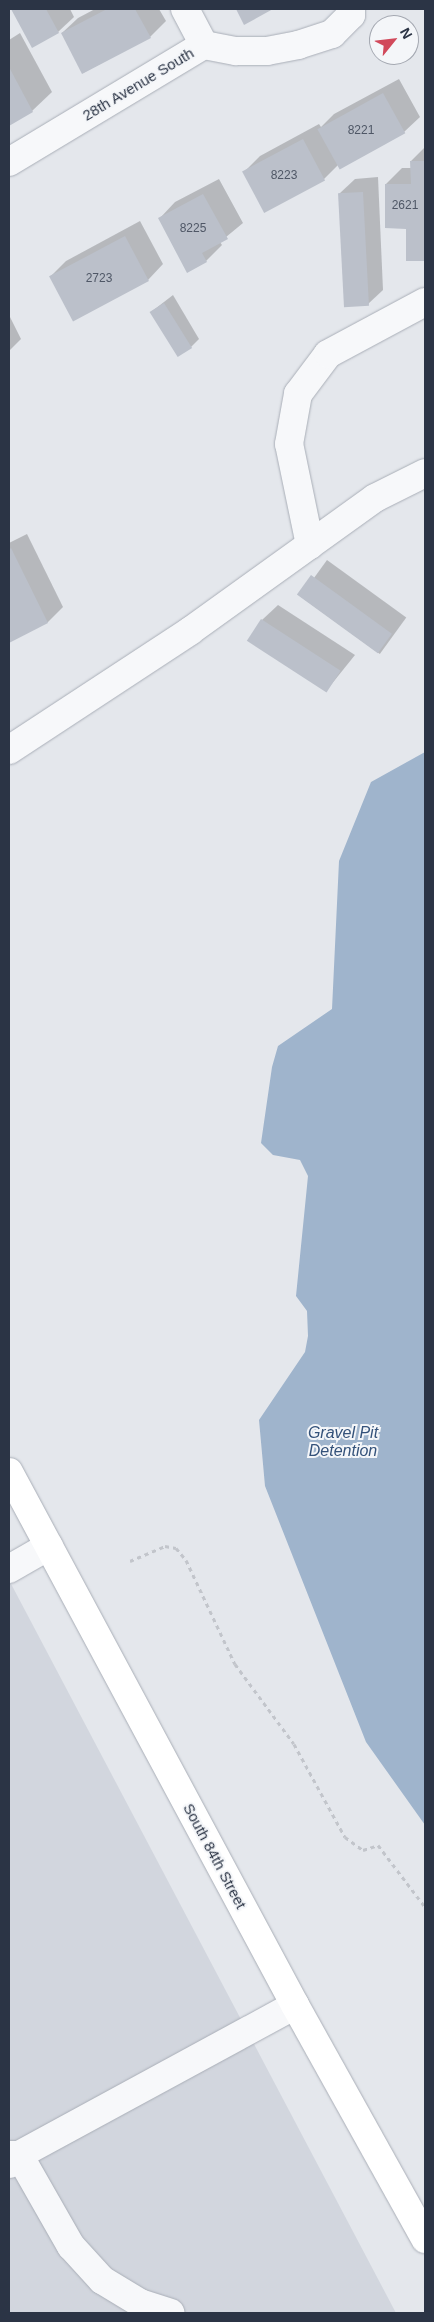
<!DOCTYPE html>
<style>
body{margin:0}
#map{position:relative;width:434px;height:2322px;overflow:hidden;background:#e4e7ec;font-family:Arial,sans-serif}
div>[style]{position:absolute}
.built>*{inset:0;background:#d2d6de}
.water>*{inset:0;background:#9fb4cc}
.shadow>*{inset:0;background:#0003;transform-origin:0 0}
.building>*{inset:0;background:#bbc0ca;transform-origin:0 0}
.path>*{height:3px;margin-top:-1.5px;transform-origin:0;background:repeating-linear-gradient(90deg,#c2c5cb 0 4px,transparent 0 8px)}
.roads{filter:drop-shadow(0 0 1px #a9aeb7) drop-shadow(0 0 1px #a9aeb7)}
.minor>*{height:28px;margin:-14px;padding:0 14px;transform-origin:14px;border-radius:14px;background:#f7f8fa}
.major>*{height:28px;margin:-14px;padding:0 14px;transform-origin:14px;border-radius:14px;background:#fff}
span{translate:-50% -50%;white-space:nowrap;text-align:center;line-height:1.15;-webkit-text-stroke:4px #f4f6f9;paint-order:stroke}
.number-label{font-size:12px;color:#4f5766}
.number-label span{-webkit-text-stroke-width:0}
.street-label{font-size:15px;color:#2b3445}
.water-label{font-size:16px;color:#34527a;font-style:italic}
.frame{position:absolute;inset:0;border:10px solid #2b3445;pointer-events:none}
.north{position:absolute;left:369px;top:15px;width:50px;height:50px;box-sizing:border-box;background:#f4f6f9;border:1px solid #a4a8b1;border-radius:50%;rotate:61deg;font-size:14px;font-weight:700;line-height:20px;text-align:center;color:#2b3445}
.north::after{content:'';display:block;margin:auto;width:18px;height:22px;background:#d1495b;clip-path:polygon(50% 0,100% 100%,50% 72%,0 100%)}
</style>
<div id="map">
<div class="built">
<i style="clip-path:polygon(9px 1580px,396px 2313px,9px 2313px)"></i>
</div>
<div class="water">
<i style="clip-path:polygon(425px 752px,425px 1825px,366px 1742px,265px 1486px,259px 1420px,305px 1352px,308px 1336px,307px 1311px,296px 1296px,308px 1176px,300px 1160px,273px 1155px,261px 1143px,272px 1067px,278px 1046px,332px 1009px,339px 861px,371px 782px)"></i>
</div>
<div class="shadow">
<i style="clip-path:polygon(12px 9px,70px 9px,74px 17px,58px 32px,33px 46px)"></i>
<i style="clip-path:polygon(95px 9px,159px 9px,166px 21px,150px 37px,83px 73px,62px 33px,78px 18px)"></i>
<i style="clip-path:polygon(20px 33px,52px 92px,32px 111px,9px 124px,9px 40px)"></i>
<i style="clip-path:polygon(399px 79px,420px 117px,404px 132px,338px 165px,324px 179px,244px 172px,260px 156px,319px 124px,321px 127px,334px 114px)"></i>
<i style="clip-path:polygon(425px 147px,425px 260px,407px 260px,407px 227px,386px 184px,402px 168px,412px 168px,411px 161px)"></i>
<i style="clip-path:polygon(378px 177px,383px 290px,367px 305px,339px 194px,355px 179px)"></i>
<i style="clip-path:polygon(219px 179px,243px 223px,220px 242px,222px 245px,206px 261px,160px 218px,175px 202px)"></i>
<i style="clip-path:polygon(140px 221px,163px 264px,148px 280px,50px 277px,66px 261px)"></i>
<i style="clip-path:polygon(173px 295px,199px 339px,191px 347px,151px 312px)"></i>
<i style="clip-path:polygon(9px 315px,21px 339px,9px 351px)"></i>
<i style="clip-path:polygon(27px 534px,63px 607px,48px 622px,9px 642px,9px 543px)"></i>
<i style="left:327px;top:560px;width:98px;height:45px;rotate:36deg"></i>
<i style="clip-path:polygon(278px 605px,355px 655px,326px 691px,262px 620px)"></i>
</div>
<div class="building">
<i style="clip-path:polygon(11px 9px,46px 9px,59px 33px,32px 48px)"></i>
<i style="clip-path:polygon(107px 9px,135px 9px,151px 38px,82px 74px,61px 33px)"></i>
<i style="clip-path:polygon(236px 9px,273px 9px,244px 25px)"></i>
<i style="clip-path:polygon(9px 67px,33px 112px,9px 126px)"></i>
<i style="left:383px;top:93px;width:46px;height:75px;rotate:61deg"></i>
<i style="left:303px;top:139px;width:47px;height:69px;rotate:62deg"></i>
<i style="clip-path:polygon(410px 161px,425px 161px,425px 261px,406px 261px,406px 229px,385px 228px,385px 184px,411px 184px)"></i>
<i style="left:363px;top:192px;width:114px;height:25px;rotate:87deg"></i>
<i style="clip-path:polygon(203px 194px,228px 239px,202px 253px,207px 262px,187px 273px,158px 218px)"></i>
<i style="left:125px;top:236px;width:51px;height:86px;rotate:62deg"></i>
<i style="left:164px;top:303px;width:53px;height:17px;rotate:58deg"></i>
<i style="clip-path:polygon(11px 548px,48px 623px,9px 643px,9px 550px)"></i>
<i style="left:311px;top:575px;width:100px;height:24px;rotate:36deg"></i>
<i style="left:261px;top:619px;width:95px;height:26px;rotate:33deg"></i>
</div>
<div class="path">
<i style="left:130px;top:1561px;width:38px;rotate:-23deg"></i>
<i style="left:165px;top:1546px;width:11px;rotate:10deg"></i>
<i style="left:176px;top:1548px;width:16px;rotate:50deg"></i>
<i style="left:186px;top:1560px;width:115px;rotate:64.8deg"></i>
<i style="left:235px;top:1664px;width:99px;rotate:53.6deg"></i>
<i style="left:294px;top:1744px;width:106px;rotate:61.3deg"></i>
<i style="left:345px;top:1837px;width:22px;rotate:36deg"></i>
<i style="left:363px;top:1850px;width:16px;rotate:-18deg"></i>
<i style="left:378px;top:1845px;width:78px;rotate:52.8deg"></i>
</div>
<div class="roads">
<div class="minor">
<i style="left:185px;top:9px;width:41px;rotate:62.2deg"></i>
<i style="left:9px;top:162px;width:227px;rotate:-31deg"></i>
<i style="left:204px;top:45px;width:33px;rotate:11deg"></i>
<i style="left:236px;top:51px;width:31px"></i>
<i style="left:267px;top:51px;width:32px;rotate:-11deg"></i>
<i style="left:298px;top:45px;width:36px;rotate:-18deg"></i>
<i style="left:332px;top:34px;width:27px;rotate:-45deg"></i>
<i style="left:351px;top:15px;width:6px;rotate:-90deg"></i>
<i style="left:310px;top:545px;width:103px;rotate:-101.7deg"></i>
<i style="left:289px;top:444px;width:51px;rotate:-79.8deg"></i>
<i style="left:298px;top:394px;width:50px;rotate:-53.1deg"></i>
<i style="left:328px;top:354px;width:110px;rotate:-28.2deg"></i>
<i style="left:9px;top:750px;width:217px;rotate:-33.3deg"></i>
<i style="left:190px;top:631px;width:228px;rotate:-35.7deg"></i>
<i style="left:375px;top:498px;width:56px;rotate:-26.6deg"></i>
<i style="left:9px;top:1569px;width:46px;rotate:-29.9deg"></i>
<i style="left:9px;top:2155px;width:10px"></i>
<i style="left:19px;top:2155px;width:105px;rotate:60.3deg"></i>
<i style="left:71px;top:2246px;width:46px;rotate:47.6deg"></i>
<i style="left:102px;top:2280px;width:44px;rotate:31.2deg"></i>
<i style="left:140px;top:2303px;width:32px;rotate:18deg"></i>
<i style="left:9px;top:2164px;width:13px;rotate:-42deg"></i>
<i style="left:19px;top:2155px;width:314px;rotate:-28.5deg"></i>
</div>
<div class="major">
<i style="left:9px;top:1472px;width:605px;rotate:61.78deg"></i>
<i style="left:295px;top:2005px;width:268px;rotate:60.9deg"></i>
</div>
</div>
<div class="number-label">
<span style="left:361px;top:131px">8221</span>
<span style="left:284px;top:176px">8223</span>
<span style="left:405px;top:206px">2621</span>
<span style="left:193px;top:229px">8225</span>
<span style="left:99px;top:279px">2723</span>
</div>
<div class="street-label">
<span style="left:138px;top:84px;rotate:-31deg">28th Avenue South</span>
<span style="left:215px;top:1856px;rotate:62deg">South 84th Street</span>
</div>
<div class="water-label">
<span style="left:343px;top:1442px">Gravel Pit<br>Detention</span>
</div>
<div class="frame"></div>
<div class="north">N</div>
</div>
